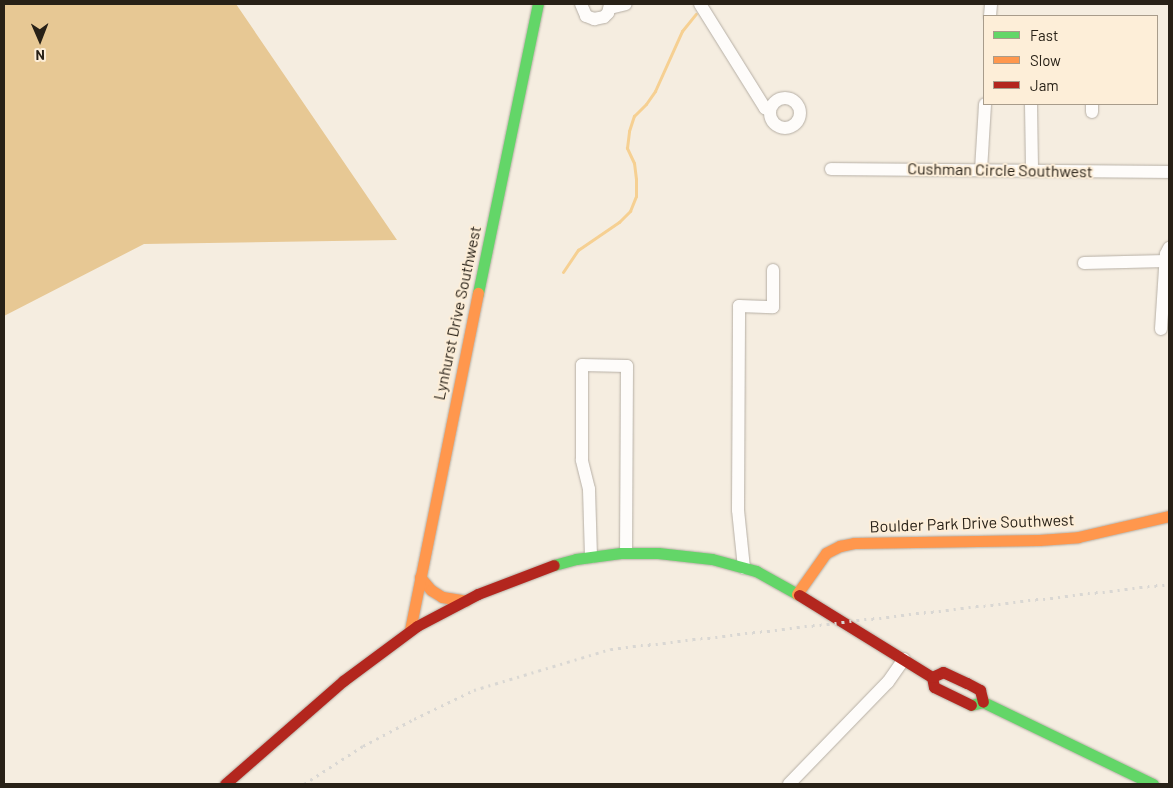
<!DOCTYPE html>
<style>
body{margin:0}
#map{position:relative;width:1173px;height:788px;overflow:hidden;background:#f5ede0;font-family:Barlow,sans-serif}
div>[style]{position:absolute}
.forest>*{inset:0;background:#e7c894}
.stream>*{height:3px;margin:-1.5px;padding:0 1.5px;transform-origin:1.5px;border-radius:1.5px;background:#f6d092}
.roads{filter:drop-shadow(0 0 1px #b6afa5) drop-shadow(0 0 1px #b6afa5)}
.street>*{height:12px;margin:-6px;padding:0 6px;transform-origin:6px;border-radius:6px;background:#fefcfa}
.street>.ring{margin:-6px;padding:0;box-sizing:content-box;background:none;border:12px solid #fefcfa;border-radius:50%}
.fast>*{height:11px;margin:-5.5px;padding:0 5.5px;transform-origin:5.5px;border-radius:5.5px;background:#63d668}
.slow>*{height:11px;margin:-5.5px;padding:0 5.5px;transform-origin:5.5px;border-radius:5.5px;background:#ff974d}
.jam>*{height:11px;margin:-5.5px;padding:0 5.5px;transform-origin:5.5px;border-radius:5.5px;background:#b3261e}
.rail>*{height:3px;margin-top:-1.5px;transform-origin:0;background:repeating-linear-gradient(90deg,#d9d7d3 0 2.5px,transparent 0 7.5px)}
span{translate:-50% -50%;white-space:nowrap;text-align:center;line-height:1.15;-webkit-text-stroke:4px #fdeed8;paint-order:stroke}
.street-label{font-size:16px;color:#282117}
.frame{position:absolute;inset:0;border:5px solid #282117;pointer-events:none}
.legend{position:absolute;left:983px;top:15px;width:175px;height:90px;box-sizing:border-box;background:#fdeed8;border:1px solid #a89c8b;margin:0;padding:6px 9px;list-style:none;font-size:15px;color:#282117}
.legend li{display:flex;align-items:center;gap:10px;height:25px}
.legend b{width:25px;border:1px solid #a89c8b}
.north{position:absolute;left:15px;top:15px;width:50px;height:50px;-webkit-text-stroke:4px #fdeed8;paint-order:stroke;rotate:179deg;font-size:14px;font-weight:700;line-height:20px;text-align:center;color:#282117}
.north::after{content:'';display:block;margin:auto;width:18px;height:22px;background:#282117;clip-path:polygon(50% 0,100% 100%,50% 72%,0 100%)}
</style>
<div id="map">
<div class="forest">
<i style="clip-path:polygon(4px 4px,236px 4px,397px 240px,144px 244px,4px 316px)"></i>
</div>
<div class="stream">
<i style="left:563px;top:272px;width:27px;rotate:-56deg"></i>
<i style="left:578px;top:250px;width:50px;rotate:-34.3deg"></i>
<i style="left:619px;top:222px;width:16px;rotate:-45deg"></i>
<i style="left:630px;top:211px;width:16px;rotate:-68deg"></i>
<i style="left:636px;top:196px;width:17px;rotate:-90deg"></i>
<i style="left:636px;top:179px;width:16px;rotate:-97deg"></i>
<i style="left:634px;top:163px;width:17px;rotate:-115deg"></i>
<i style="left:627px;top:148px;width:17px;rotate:-83deg"></i>
<i style="left:629px;top:131px;width:16px;rotate:-72deg"></i>
<i style="left:634px;top:116px;width:17px;rotate:-45deg"></i>
<i style="left:646px;top:104px;width:16px;rotate:-55deg"></i>
<i style="left:655px;top:91px;width:66px;rotate:-65.8deg"></i>
<i style="left:682px;top:31px;width:22px;rotate:-51deg"></i>
</div>
<div class="roads">
<div class="street">
<i style="left:581px;top:4px;width:13px;rotate:67deg"></i>
<i style="left:586px;top:16px;width:9px;rotate:21deg"></i>
<i style="left:594px;top:19px;width:10px;rotate:-11deg"></i>
<i style="left:604px;top:17px;width:6px;rotate:-45deg"></i>
<i style="left:608px;top:13px;width:9px;rotate:-77deg"></i>
<i style="left:700px;top:4px;width:123px;rotate:58deg"></i>
<i style="left:765px;top:108px;width:5px;rotate:22deg"></i>
<i style="left:610px;top:8px;width:16px;rotate:-14deg"></i>
<i style="left:990px;top:16px;width:12px;rotate:-85deg"></i>
<i class="ring" style="left:770px;top:98px;width:18px;height:18px"></i>
<i style="left:1031px;top:104px;width:67px;rotate:89.1deg"></i>
<i style="left:1092px;top:104px;width:8px;rotate:90deg"></i>
<i style="left:831px;top:169px;width:338px;rotate:0.5deg"></i>
<i style="left:981px;top:170px;width:66px;rotate:-86.5deg"></i>
<i style="left:1084px;top:263px;width:82px;rotate:-1.4deg"></i>
<i style="left:1161px;top:329px;width:75px;rotate:-86.2deg"></i>
<i style="left:1166px;top:254px;width:7px;rotate:-63deg"></i>
<i style="left:591px;top:557px;width:68px;rotate:-91.7deg"></i>
<i style="left:589px;top:489px;width:30px;rotate:-104deg"></i>
<i style="left:582px;top:460px;width:95px;rotate:-90deg"></i>
<i style="left:582px;top:365px;width:45px;rotate:1.3deg"></i>
<i style="left:627px;top:366px;width:187px;rotate:90.3deg"></i>
<i style="left:744px;top:568px;width:58px;rotate:-95.9deg"></i>
<i style="left:738px;top:510px;width:204px;rotate:-89.7deg"></i>
<i style="left:739px;top:306px;width:34px;rotate:2deg"></i>
<i style="left:773px;top:307px;width:37px;rotate:-90deg"></i>
<i style="left:789px;top:784px;width:142px;rotate:-45.9deg"></i>
<i style="left:888px;top:682px;width:28px;rotate:-55deg"></i>
</div>
<div class="fast">
<i style="left:478px;top:293px;width:295px;rotate:-78.3deg"></i>
<i style="left:554px;top:565px;width:23px;rotate:-15deg"></i>
<i style="left:576px;top:559px;width:45px;rotate:-7.6deg"></i>
<i style="left:621px;top:553px;width:37px"></i>
<i style="left:658px;top:553px;width:54px;rotate:6.3deg"></i>
<i style="left:712px;top:559px;width:46px;rotate:15.3deg"></i>
<i style="left:756px;top:571px;width:49px;rotate:29.2deg"></i>
<i style="left:971px;top:705px;width:12px;rotate:-14deg"></i>
<i style="left:983px;top:702px;width:189px;rotate:25.8deg"></i>
</div>
<div class="slow">
<i style="left:420px;top:577px;width:17px;rotate:50deg"></i>
<i style="left:431px;top:590px;width:13px;rotate:32deg"></i>
<i style="left:442px;top:597px;width:24px;rotate:9deg"></i>
<i style="left:797px;top:594px;width:50px;rotate:-54.7deg"></i>
<i style="left:826px;top:553px;width:16px;rotate:-27deg"></i>
<i style="left:840px;top:546px;width:14px;rotate:-12deg"></i>
<i style="left:854px;top:543px;width:185px;rotate:-0.9deg"></i>
<i style="left:1039px;top:540px;width:39px;rotate:-4deg"></i>
<i style="left:1078px;top:537px;width:93px;rotate:-13deg"></i>
<i style="left:410px;top:630px;width:344px;rotate:-78.6deg"></i>
</div>
<div class="jam">
<i style="left:799px;top:595px;width:156px;rotate:31.7deg"></i>
<i style="left:932px;top:677px;width:10px;rotate:79deg"></i>
<i style="left:934px;top:687px;width:41px;rotate:25.9deg"></i>
<i style="left:932px;top:677px;width:12px;rotate:-24deg"></i>
<i style="left:943px;top:672px;width:26px;rotate:25deg"></i>
<i style="left:967px;top:683px;width:15px;rotate:28deg"></i>
<i style="left:980px;top:690px;width:12px;rotate:76deg"></i>
<i style="left:225px;top:784px;width:157px;rotate:-41.1deg"></i>
<i style="left:343px;top:681px;width:92px;rotate:-36.6deg"></i>
<i style="left:417px;top:626px;width:69px;rotate:-27.7deg"></i>
<i style="left:478px;top:594px;width:81px;rotate:-20.9deg"></i>
</div>
</div>
<div class="rail">
<i style="left:304px;top:784px;width:70px;rotate:-32.8deg"></i>
<i style="left:363px;top:746px;width:58px;rotate:-27.9deg"></i>
<i style="left:414px;top:719px;width:67px;rotate:-25.8deg"></i>
<i style="left:474px;top:690px;width:143px;rotate:-16.7deg"></i>
<i style="left:611px;top:649px;width:562px;rotate:-6.64deg"></i>
</div>
<div class="street-label">
<span style="left:1000px;top:170px;rotate:1deg">Cushman Circle Southwest</span>
<span style="left:457px;top:313px;rotate:-78deg">Lynhurst Drive Southwest</span>
<span style="left:972px;top:523px;rotate:-2deg">Boulder Park Drive Southwest</span>
</div>
<div class="frame"></div>
<ul class="legend">
<li><b style="height:6px;background:#63d668"></b>Fast</li>
<li><b style="height:6px;background:#ff974d"></b>Slow</li>
<li><b style="height:6px;background:#b3261e"></b>Jam</li>
</ul>
<div class="north">N</div>
</div>
